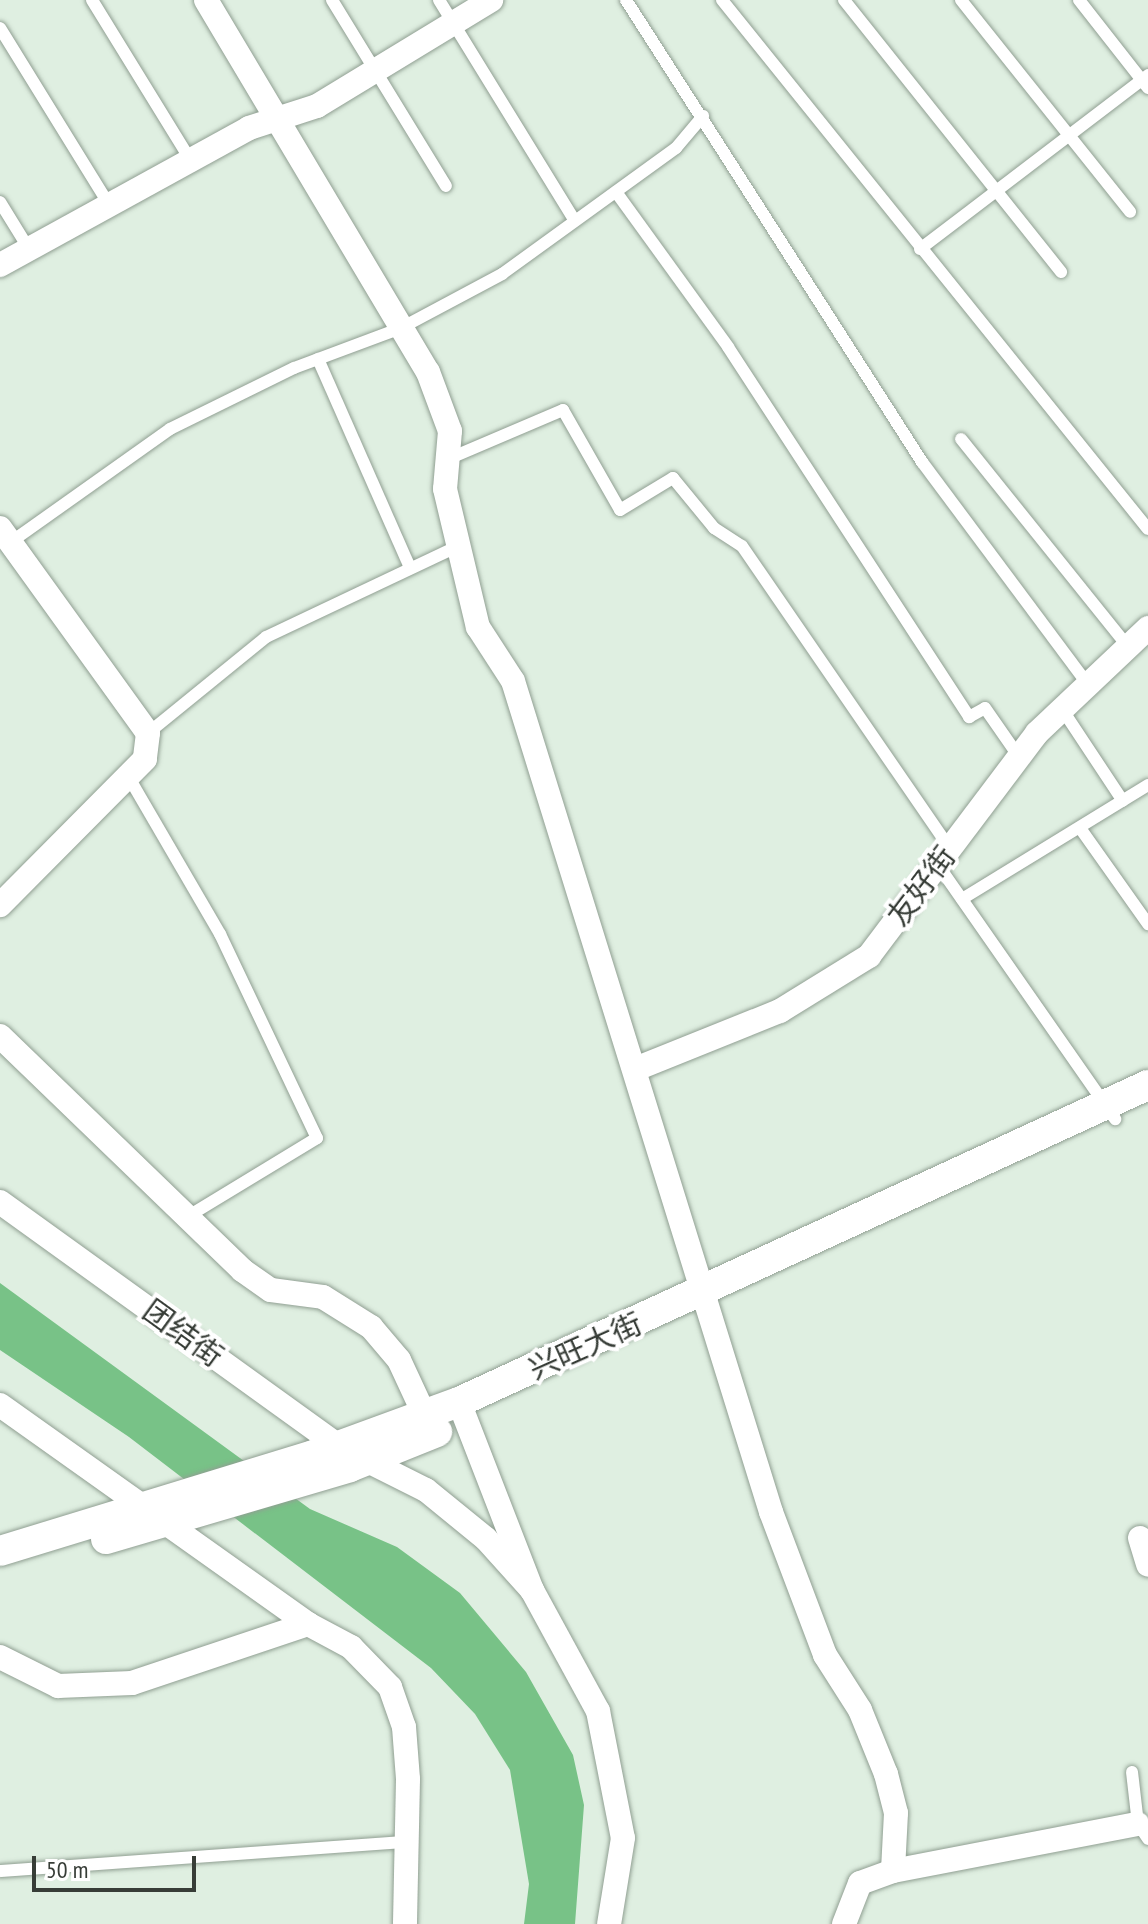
<!DOCTYPE html>
<meta charset="utf-8">
<style>
body{margin:0}
#map{position:relative;width:1148px;height:1924px;overflow:hidden;background:#dfefe1;font-family:"PT Sans Narrow","Noto Sans SC",sans-serif}
div>[style]{position:absolute}
.water>*{inset:0;background:#78c287}
.roads{filter:drop-shadow(0 0 2px #909f92) drop-shadow(0 0 2px #909f92)}
.service>*{height:12px;margin:-6px;padding:0 6px;transform-origin:6px;border-radius:6px;background:#fff}
.minor>*{height:24px;margin:-12px;padding:0 12px;transform-origin:12px;border-radius:12px;background:#fff}
.tertiary>*{height:30px;margin:-15px;padding:0 15px;transform-origin:15px;border-radius:15px;background:#fff}
span{translate:-50% -50%;white-space:nowrap;text-align:center;line-height:1.15;-webkit-text-stroke:8px #fff;paint-order:stroke}
.street-label{font-size:30px;color:#373d37}
.scale{position:absolute;left:32px;top:1856px;width:164px;height:36px;box-sizing:border-box;border:4px solid #373d37;border-top:0;padding-left:10px;font-size:24px;line-height:28px;white-space:nowrap;color:#373d37;-webkit-text-stroke:6px #fff;paint-order:stroke}
</style>
<div id="map">
<div class="water">
<i style="clip-path:polygon(0 1283px,310px 1509px,397px 1547px,460px 1593px,526px 1672px,573px 1755px,584px 1805px,575px 1924px,524px 1924px,529px 1884px,510px 1770px,475px 1714px,431px 1668px,129px 1437px,0 1350px)"></i>
</div>
<div class="roads">
<div class="service">
<i style="left:92px;top:0;width:189px;rotate:58.4deg"></i>
<i style="left:332px;top:0;width:218px;rotate:58.5deg"></i>
<i style="left:439px;top:0;width:259px;rotate:58.4deg"></i>
<i style="left:626px;top:0;width:549px;rotate:57.35deg"></i>
<i style="left:922px;top:462px;width:278px;rotate:53.3deg"></i>
<i style="left:722px;top:0;width:679px;rotate:51.16deg"></i>
<i style="left:844px;top:0;width:348px;rotate:51.4deg"></i>
<i style="left:961px;top:0;width:271px;rotate:51.4deg"></i>
<i style="left:1079px;top:0;width:112px;rotate:51.9deg"></i>
<i style="left:0;top:28px;width:209px;rotate:58.3deg"></i>
<i style="left:616px;top:192px;width:191px;rotate:54.1deg"></i>
<i style="left:728px;top:347px;width:442px;rotate:56.9deg"></i>
<i style="left:969px;top:717px;width:18px;rotate:-29deg"></i>
<i style="left:985px;top:708px;width:60px;rotate:55.2deg"></i>
<i style="left:0;top:202px;width:55px;rotate:58.3deg"></i>
<i style="left:920px;top:249px;width:287px;rotate:-37.3deg"></i>
<i style="left:318px;top:359px;width:228px;rotate:66.2deg"></i>
<i style="left:961px;top:439px;width:267px;rotate:51.2deg"></i>
<i style="left:448px;top:459px;width:125px;rotate:-23.1deg"></i>
<i style="left:563px;top:410px;width:115px;rotate:60.3deg"></i>
<i style="left:620px;top:510px;width:62px;rotate:-31.1deg"></i>
<i style="left:673px;top:478px;width:65px;rotate:50.6deg"></i>
<i style="left:714px;top:528px;width:33px;rotate:33deg"></i>
<i style="left:742px;top:546px;width:368px;rotate:55.5deg"></i>
<i style="left:11px;top:542px;width:195px;rotate:-35.4deg"></i>
<i style="left:170px;top:429px;width:138px;rotate:-26.2deg"></i>
<i style="left:294px;top:368px;width:114px;rotate:-20.5deg"></i>
<i style="left:401px;top:328px;width:115px;rotate:-28.1deg"></i>
<i style="left:502px;top:274px;width:215px;rotate:-35.9deg"></i>
<i style="left:676px;top:148px;width:42px;rotate:-49.8deg"></i>
<i style="left:1062px;top:709px;width:110px;rotate:56.5deg"></i>
<i style="left:148px;top:733px;width:152px;rotate:-39.1deg"></i>
<i style="left:266px;top:637px;width:208px;rotate:-25.3deg"></i>
<i style="left:128px;top:776px;width:183px;rotate:59.8deg"></i>
<i style="left:220px;top:934px;width:226px;rotate:64.6deg"></i>
<i style="left:317px;top:1138px;width:152px;rotate:148.7deg"></i>
<i style="left:1080px;top:828px;width:118px;rotate:54.7deg"></i>
<i style="left:938px;top:865px;width:310px;rotate:55.1deg"></i>
<i style="left:962px;top:899px;width:218px;rotate:-31.5deg"></i>
<i style="left:1132px;top:1772px;width:52px;rotate:83.4deg"></i>
<i style="left:1138px;top:1824px;width:18px;rotate:56deg"></i>
<i style="left:0;top:1871px;width:409px;rotate:-4.1deg"></i>
</div>
<div class="minor">
<i style="left:206px;top:0;width:433px;rotate:59.2deg"></i>
<i style="left:428px;top:372px;width:63px;rotate:69.6deg"></i>
<i style="left:450px;top:431px;width:58px;rotate:94.9deg"></i>
<i style="left:445px;top:489px;width:142px;rotate:76.6deg"></i>
<i style="left:478px;top:627px;width:64px;rotate:57.1deg"></i>
<i style="left:513px;top:681px;width:870px;rotate:72.75deg"></i>
<i style="left:771px;top:1512px;width:153px;rotate:69.3deg"></i>
<i style="left:825px;top:1655px;width:65px;rotate:57.5deg"></i>
<i style="left:860px;top:1710px;width:69px;rotate:67.9deg"></i>
<i style="left:886px;top:1774px;width:40px;rotate:75.6deg"></i>
<i style="left:896px;top:1813px;width:58px;rotate:93deg"></i>
<i style="left:893px;top:1871px;width:35px;rotate:160deg"></i>
<i style="left:860px;top:1883px;width:44px;rotate:111.3deg"></i>
<i style="left:0;top:265px;width:284px;rotate:-28.8deg"></i>
<i style="left:249px;top:128px;width:71px;rotate:-17.9deg"></i>
<i style="left:317px;top:106px;width:204px;rotate:-31.3deg"></i>
<i style="left:0;top:528px;width:253px;rotate:54.2deg"></i>
<i style="left:148px;top:733px;width:26px;rotate:97deg"></i>
<i style="left:145px;top:759px;width:206px;rotate:134.8deg"></i>
<i style="left:0;top:1036px;width:337px;rotate:44deg"></i>
<i style="left:242px;top:1270px;width:35px;rotate:35deg"></i>
<i style="left:271px;top:1290px;width:52px;rotate:7.7deg"></i>
<i style="left:323px;top:1297px;width:57px;rotate:32deg"></i>
<i style="left:371px;top:1327px;width:43px;rotate:49.7deg"></i>
<i style="left:399px;top:1360px;width:76px;rotate:65.1deg"></i>
<i style="left:638px;top:1068px;width:153px;rotate:-21.9deg"></i>
<i style="left:780px;top:1011px;width:105px;rotate:-31.7deg"></i>
<i style="left:869px;top:956px;width:279px;rotate:-53deg"></i>
<i style="left:1037px;top:733px;width:153px;rotate:-43.4deg"></i>
<i style="left:0;top:1202px;width:419px;rotate:35.8deg"></i>
<i style="left:340px;top:1447px;width:96px;rotate:26.6deg"></i>
<i style="left:426px;top:1490px;width:77px;rotate:39.2deg"></i>
<i style="left:486px;top:1539px;width:69px;rotate:48deg"></i>
<i style="left:459px;top:1402px;width:202px;rotate:68.8deg"></i>
<i style="left:532px;top:1590px;width:138px;rotate:61.4deg"></i>
<i style="left:598px;top:1711px;width:129px;rotate:78.9deg"></i>
<i style="left:623px;top:1838px;width:87px;rotate:99.2deg"></i>
<i style="left:0;top:1405px;width:378px;rotate:35.4deg"></i>
<i style="left:308px;top:1624px;width:49px;rotate:28.1deg"></i>
<i style="left:351px;top:1647px;width:56px;rotate:45.7deg"></i>
<i style="left:390px;top:1687px;width:42px;rotate:70.7deg"></i>
<i style="left:404px;top:1727px;width:52px;rotate:85.6deg"></i>
<i style="left:408px;top:1779px;width:145px;rotate:91.2deg"></i>
<i style="left:1140px;top:1538px;width:28px;rotate:73deg"></i>
<i style="left:0;top:1657px;width:65px;rotate:26.6deg"></i>
<i style="left:58px;top:1686px;width:74px;rotate:-2.3deg"></i>
<i style="left:132px;top:1683px;width:186px;rotate:-18.5deg"></i>
<i style="left:893px;top:1871px;width:249px;rotate:-10.9deg"></i>
</div>
<div class="tertiary">
<i style="left:106px;top:1539px;width:254px;rotate:-16.4deg"></i>
<i style="left:350px;top:1467px;width:94px;rotate:-21.9deg"></i>
<i style="left:0;top:1551px;width:328px;rotate:-17deg"></i>
<i style="left:314px;top:1455px;width:154px;rotate:-20.1deg"></i>
<i style="left:459px;top:1402px;width:758px;rotate:-24.71deg"></i>
</div>
</div>
<div class="street-label">
<span style="left:921px;top:886px;rotate:-53deg">友好街</span>
<span style="left:183px;top:1333px;rotate:36deg">团结街</span>
<span style="left:585px;top:1346px;rotate:-24deg">兴旺大街</span>
</div>
<div class="scale">50 m</div>
</div>
